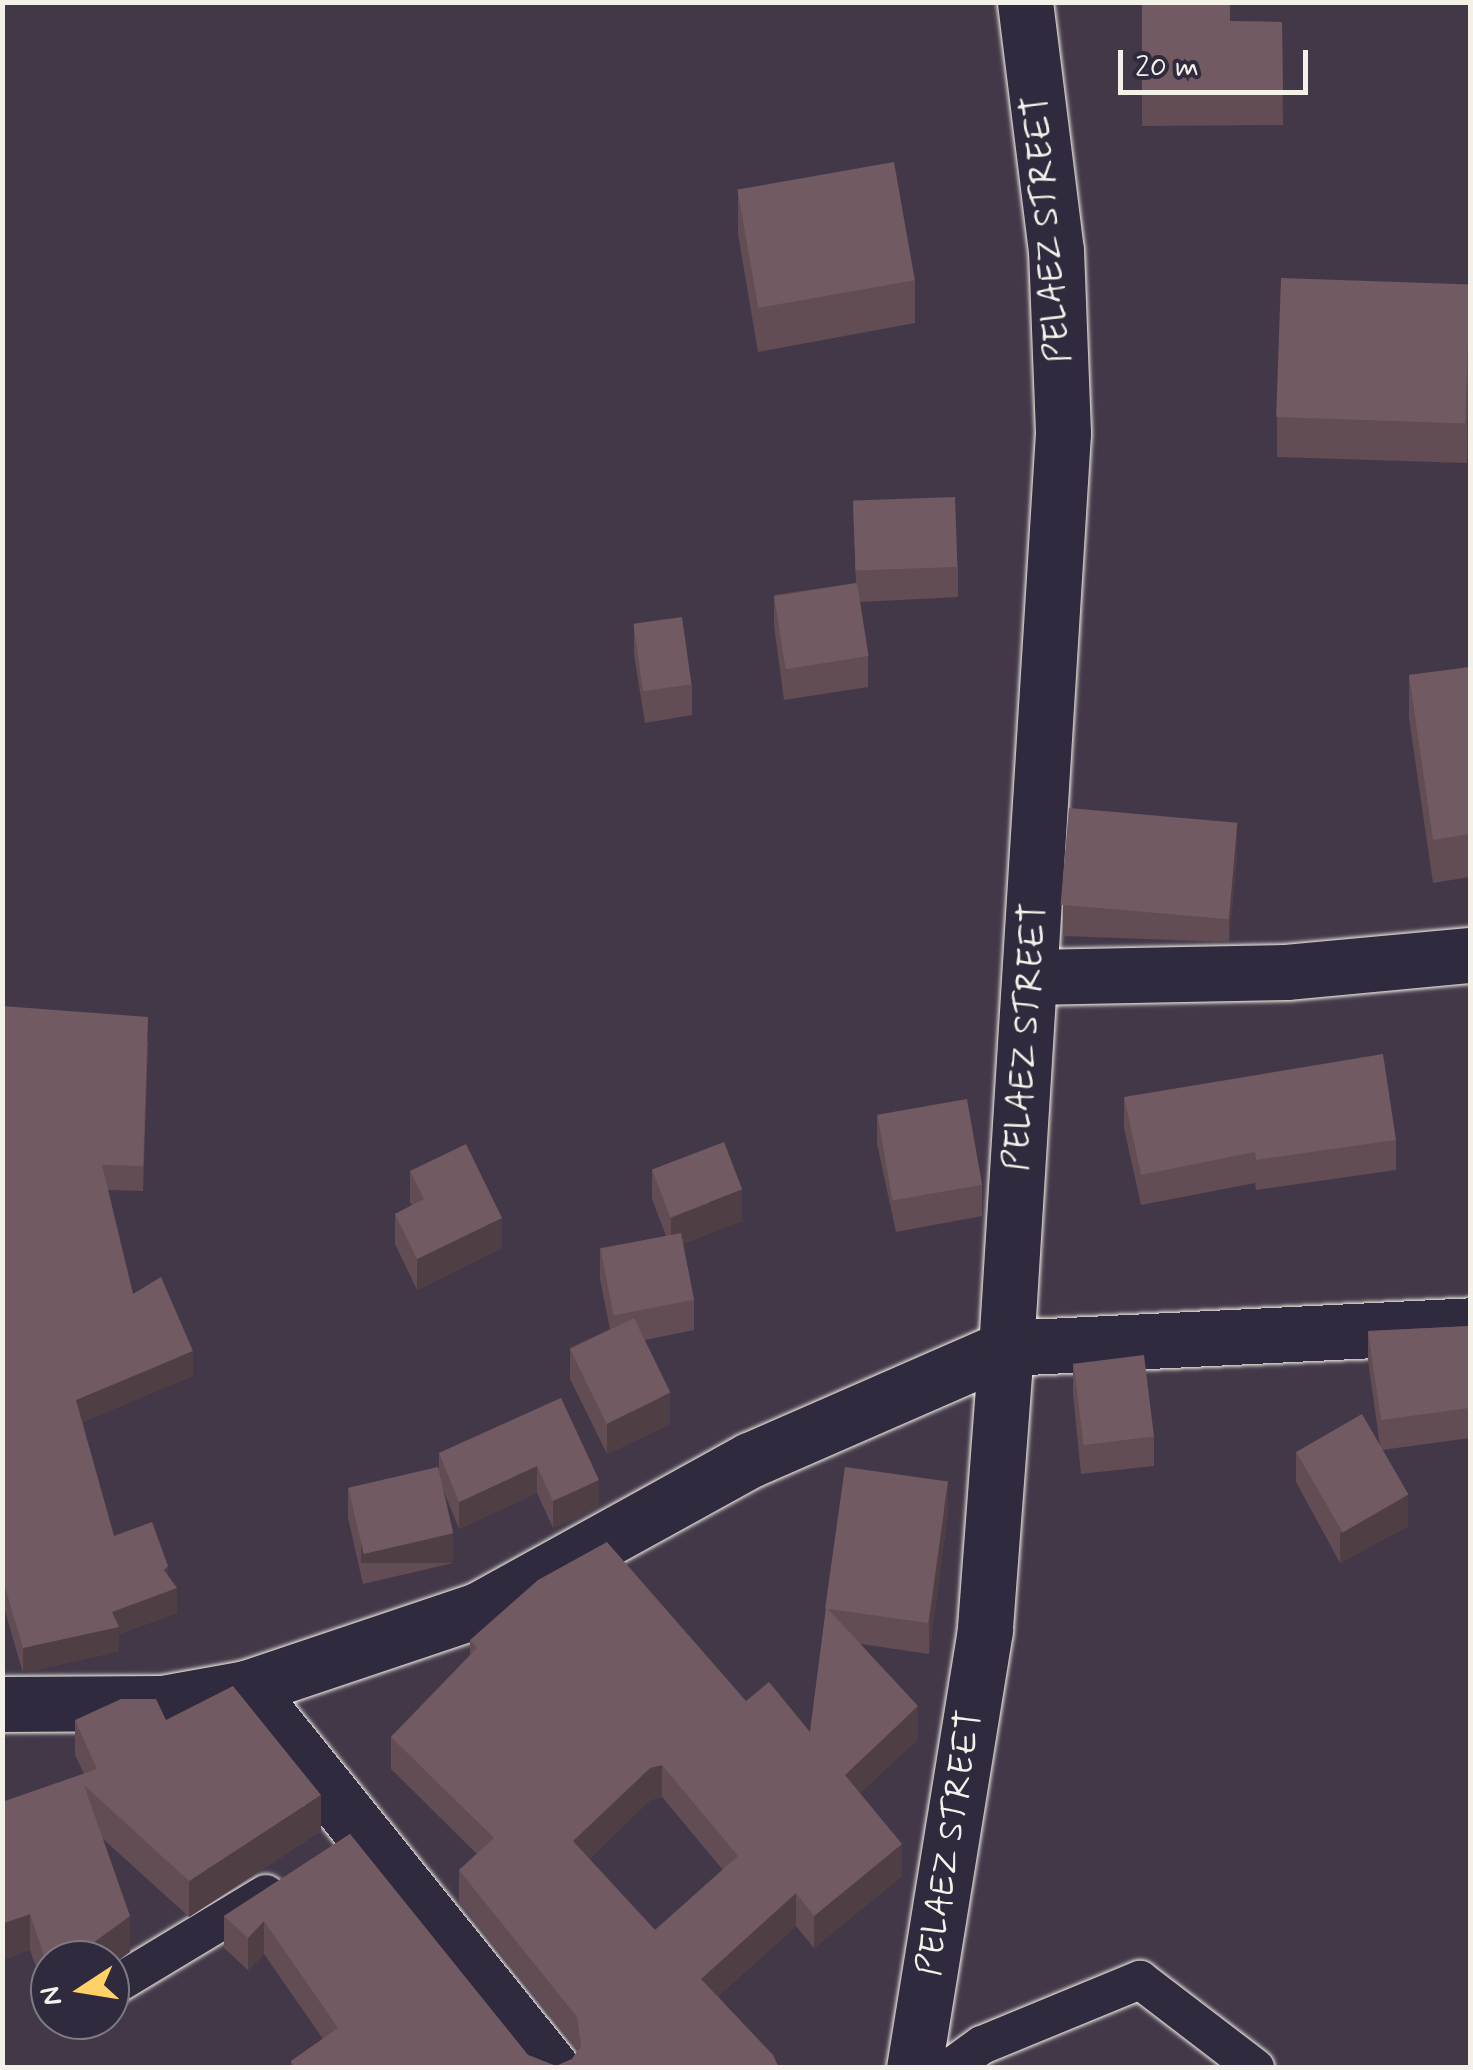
<!DOCTYPE html>
<style>
body{margin:0}
#map{position:relative;width:1473px;height:2070px;overflow:hidden;background:#433848;font-family:Mynerve,sans-serif}
div>[style]{position:absolute}
.roads{filter:drop-shadow(0 0 2px #f4f1e8) drop-shadow(0 0 2px #f4f1e8)}
.service>*{height:38px;margin:-19px;padding:0 19px;transform-origin:19px;border-radius:19px;background:#2f2a3d}
.minor>*{height:55px;margin:-27.5px;padding:0 27.5px;transform-origin:27.5px;border-radius:27.5px;background:#2f2a3d}
.tertiary>*{height:55px;margin:-27.5px;padding:0 27.5px;transform-origin:27.5px;border-radius:27.5px;background:#2f2a3d}
.wall>*{inset:0;background:#614d53}
.shaded-wall>*{inset:0;background:#4f3f44;transform-origin:0 0}
.building>*{inset:0;background:#715a61;transform-origin:0 0}
span{translate:-50% -50%;white-space:nowrap;text-align:center;line-height:1.15;-webkit-text-stroke:9px #2f2a3d;paint-order:stroke}
.street-label{font-size:35px;color:#f4f1e8}
.frame{position:absolute;inset:0;border:5px solid #f4f1e8;pointer-events:none}
.north{position:absolute;left:30px;top:1940px;width:100px;height:100px;box-sizing:border-box;background:#2f2a3d;border:2px solid #7e7a81;border-radius:50%;rotate:258deg;font-size:28px;font-weight:700;line-height:40px;text-align:center;color:#f4f1e8}
.north::after{content:'';display:block;margin:auto;width:35px;height:45px;background:#ffd166;clip-path:polygon(50% 0,100% 100%,50% 72%,0 100%)}
.scale{position:absolute;left:1118px;top:50px;width:190px;height:45px;box-sizing:border-box;border:5px solid #f4f1e8;border-top:0;padding-left:12px;font-size:30px;line-height:35px;white-space:nowrap;color:#f4f1e8;-webkit-text-stroke:8px #2f2a3d;paint-order:stroke}
</style>
<div id="map">
<div class="roads">
<div class="service">
<i style="left:110px;top:1988px;width:182px;rotate:-31.1deg"></i>
<i style="left:950px;top:2068px;width:39px;rotate:-36deg"></i>
<i style="left:982px;top:2045px;width:171px;rotate:-22.4deg"></i>
<i style="left:1140px;top:1980px;width:145px;rotate:37.4deg"></i>
</div>
<div class="minor">
<i style="left:1025px;top:2px;width:250px;rotate:82.9deg"></i>
<i style="left:1056px;top:250px;width:183px;rotate:87.8deg"></i>
<i style="left:1063px;top:433px;width:917px;rotate:93.56deg"></i>
<i style="left:1006px;top:1348px;width:465px;rotate:-2.8deg"></i>
<i style="left:1030px;top:977px;width:256px;rotate:-1.1deg"></i>
<i style="left:1286px;top:972px;width:185px;rotate:-5.3deg"></i>
<i style="left:246px;top:1688px;width:488px;rotate:51.2deg"></i>
</div>
<div class="tertiary">
<i style="left:2px;top:1704px;width:160px;rotate:-0.4deg"></i>
<i style="left:162px;top:1703px;width:85px;rotate:-10.1deg"></i>
<i style="left:246px;top:1688px;width:245px;rotate:-18.6deg"></i>
<i style="left:478px;top:1610px;width:311px;rotate:-28.9deg"></i>
<i style="left:750px;top:1460px;width:279px;rotate:-23.6deg"></i>
<i style="left:1006px;top:1348px;width:283px;rotate:94.3deg"></i>
<i style="left:985px;top:1630px;width:444px;rotate:99.2deg"></i>
</div>
</div>
<div class="wall">
<i style="clip-path:polygon(1142px 2px,1230px 21px,1282px 22px,1283px 125px,1142px 126px)"></i>
<i style="clip-path:polygon(738px 191px,915px 280px,915px 323px,758px 352px,738px 234px)"></i>
<i style="clip-path:polygon(1470px 285px,1470px 348px,1467px 463px,1277px 457px,1277px 417px)"></i>
<i style="clip-path:polygon(853px 503px,958px 567px,958px 597px,860px 602px,868px 656px,868px 687px,784px 700px,774px 626px,774px 595px,856px 583px)"></i>
<i style="clip-path:polygon(634px 625px,692px 684px,692px 715px,645px 723px,634px 655px)"></i>
<i style="clip-path:polygon(1470px 667px,1470px 877px,1433px 883px,1409px 718px,1409px 675px)"></i>
<i style="clip-path:polygon(1237px 854px,1229px 942px,1063px 936px,1063px 905px)"></i>
<i style="clip-path:polygon(2px 1006px,148px 1042px,143px 1191px,108px 1190px,133px 1294px,193px 1376px,82px 1422px,114px 1536px,168px 1576px,177px 1613px,119px 1634px,119px 1651px,23px 1673px,5px 1611px)"></i>
<i style="clip-path:polygon(1124px 1097px,1396px 1140px,1396px 1170px,1256px 1190px,1255px 1183px,1141px 1205px,1124px 1128px)"></i>
<i style="clip-path:polygon(877px 1114px,982px 1185px,982px 1216px,896px 1232px,877px 1144px)"></i>
<i style="clip-path:polygon(652px 1169px,742px 1221px,683px 1244px,694px 1300px,694px 1330px,645px 1340px,670px 1424px,607px 1454px,570px 1379px,570px 1348px,610px 1329px,600px 1279px,600px 1248px,666px 1236px,652px 1199px)"></i>
<i style="clip-path:polygon(410px 1171px,502px 1248px,417px 1290px,395px 1244px,395px 1214px,412px 1205px,410px 1202px)"></i>
<i style="clip-path:polygon(1470px 1326px,1470px 1438px,1382px 1450px,1408px 1526px,1340px 1563px,1296px 1482px,1296px 1452px,1380px 1446px,1368px 1361px,1368px 1331px)"></i>
<i style="clip-path:polygon(1073px 1363px,1154px 1436px,1154px 1466px,1081px 1474px,1073px 1394px)"></i>
<i style="clip-path:polygon(561px 1398px,599px 1507px,553px 1528px,537px 1493px,459px 1529px,442px 1487px,453px 1563px,363px 1584px,348px 1518px,348px 1488px,439px 1475px,439px 1453px)"></i>
<i style="clip-path:polygon(evenodd,845px 1467px,948px 1512px,929px 1654px,861px 1644px,918px 1739px,860px 1793px,902px 1876px,814px 1948px,796px 1926px,718px 1996px,779px 2068px,291px 2068px,291px 2061px,323px 2039px,264px 1954px,248px 1970px,224px 1948px,224px 1916px,350px 1834px,528px 2055px,556px 2066px,572px 2059px,577px 2052px,577px 2049px,459px 1902px,459px 1870px,477px 1854px,391px 1769px,391px 1737px,470px 1655px,470px 1640px,746px 1701px,810px 1732px,845px 1467px,662px 1797px,723px 1870px,655px 1930px,589px 1859px,650px 1800px,662px 1797px)"></i>
<i style="clip-path:polygon(75px 1720px,166px 1720px,321px 1831px,189px 1917px,102px 1838px,130px 1952px,46px 1996px,30px 1950px,2px 1960px,84px 1774px,75px 1755px)"></i>
</div>
<div class="shaded-wall">
<i style="clip-path:polygon(1470px 308px,1470px 348px,1467px 463px,1467px 423px)"></i>
<i style="clip-path:polygon(1237px 823px,1237px 854px,1229px 942px,1229px 911px)"></i>
<i style="clip-path:polygon(742px 1190px,742px 1221px,671px 1249px,671px 1218px)"></i>
<i style="clip-path:polygon(502px 1218px,502px 1248px,417px 1290px,417px 1259px)"></i>
<i style="clip-path:polygon(193px 1351px,193px 1376px,76px 1425px,76px 1400px)"></i>
<i style="clip-path:polygon(670px 1393px,670px 1424px,607px 1454px,607px 1424px)"></i>
<i style="clip-path:polygon(537px 1466px,537px 1493px,459px 1529px,459px 1502px)"></i>
<i style="clip-path:polygon(599px 1480px,599px 1507px,553px 1528px,553px 1501px)"></i>
<i style="clip-path:polygon(948px 1482px,948px 1512px,929px 1654px,929px 1623px)"></i>
<i style="clip-path:polygon(1408px 1495px,1408px 1526px,1340px 1563px,1340px 1533px)"></i>
<i style="left:453px;top:1533px;width:30px;height:92px;rotate:90deg"></i>
<i style="clip-path:polygon(168px 1566px,168px 1591px,177px 1588px,177px 1613px,119px 1634px,119px 1651px,23px 1673px,23px 1648px,112px 1612px)"></i>
<i style="left:5px;top:1587px;width:24px;height:3px;rotate:90deg"></i>
<i style="clip-path:polygon(918px 1706px,918px 1739px,845px 1807px,845px 1775px)"></i>
<i style="clip-path:polygon(662px 1765px,662px 1797px,650px 1800px,573px 1874px,573px 1841px,650px 1768px)"></i>
<i style="clip-path:polygon(321px 1795px,321px 1831px,189px 1917px,189px 1881px)"></i>
<i style="clip-path:polygon(902px 1844px,902px 1876px,814px 1948px,814px 1916px)"></i>
<i style="clip-path:polygon(796px 1893px,796px 1926px,701px 2011px,701px 1979px)"></i>
<i style="clip-path:polygon(30px 1914px,30px 1950px,2px 1960px,2px 1924px)"></i>
<i style="clip-path:polygon(130px 1916px,130px 1952px,110px 1967px,110px 1960px,50px 1960px,50px 1995px,46px 1996px,46px 1961px)"></i>
<i style="clip-path:polygon(264px 1921px,264px 1954px,248px 1970px,248px 1938px)"></i>
</div>
<div class="building">
<i style="clip-path:polygon(1142px 2px,1230px 2px,1230px 21px,1282px 22px,1283px 94px,1142px 95px)"></i>
<i style="left:894px;top:162px;width:120px;height:159px;rotate:80deg"></i>
<i style="left:1281px;top:278px;width:189px;height:139px;rotate:2deg"></i>
<i style="left:955px;top:497px;width:70px;height:102px;rotate:88deg"></i>
<i style="left:857px;top:583px;width:74px;height:84px;rotate:81deg"></i>
<i style="left:682px;top:617px;width:68px;height:49px;rotate:82deg"></i>
<i style="clip-path:polygon(1470px 667px,1470px 834px,1433px 840px,1409px 675px)"></i>
<i style="left:1069px;top:808px;width:169px;height:97px;rotate:5deg"></i>
<i style="clip-path:polygon(2px 1006px,148px 1017px,143px 1166px,102px 1165px,133px 1294px,161px 1277px,193px 1351px,76px 1400px,114px 1536px,152px 1522px,168px 1566px,164px 1570px,177px 1588px,112px 1612px,119px 1627px,23px 1648px,5px 1587px,2px 1588px)"></i>
<i style="clip-path:polygon(1383px 1054px,1396px 1140px,1256px 1160px,1255px 1152px,1141px 1175px,1124px 1097px)"></i>
<i style="left:967px;top:1099px;width:87px;height:91px;rotate:80deg"></i>
<i style="left:724px;top:1142px;width:51px;height:77px;rotate:69deg"></i>
<i style="clip-path:polygon(466px 1144px,502px 1218px,417px 1259px,395px 1214px,424px 1199px,410px 1171px)"></i>
<i style="left:681px;top:1233px;width:68px;height:82px;rotate:79deg"></i>
<i style="left:634px;top:1318px;width:83px;height:71px;rotate:64deg"></i>
<i style="clip-path:polygon(1470px 1326px,1470px 1408px,1381px 1420px,1368px 1331px)"></i>
<i style="left:1144px;top:1355px;width:82px;height:71px;rotate:83deg"></i>
<i style="clip-path:polygon(561px 1398px,599px 1480px,553px 1501px,537px 1466px,459px 1502px,439px 1453px)"></i>
<i style="left:1362px;top:1414px;width:93px;height:76px;rotate:60deg"></i>
<i style="left:438px;top:1467px;width:68px;height:92px;rotate:77deg"></i>
<i style="left:845px;top:1467px;width:104px;height:143px;rotate:8deg"></i>
<i style="clip-path:polygon(evenodd,607px 1542px,746px 1701px,769px 1682px,810px 1732px,826px 1607px,918px 1706px,845px 1775px,902px 1844px,814px 1916px,796px 1893px,701px 1979px,773px 2055px,779px 2068px,295px 2068px,291px 2061px,338px 2028px,264px 1921px,248px 1938px,224px 1916px,350px 1834px,528px 2055px,556px 2066px,572px 2059px,581px 2046px,577px 2017px,459px 1870px,494px 1838px,391px 1737px,477px 1648px,470px 1640px,538px 1580px,607px 1542px,662px 1765px,738px 1856px,655px 1930px,573px 1841px,650px 1768px,662px 1765px)"></i>
<i style="clip-path:polygon(233px 1686px,321px 1795px,189px 1881px,84px 1785px,130px 1916px,89px 1946px,46px 1961px,30px 1914px,2px 1924px,2px 1802px,97px 1769px,75px 1720px,121px 1699px,156px 1699px,166px 1720px)"></i>
</div>
<div class="street-label">
<span style="left:1048px;top:229px;rotate:-95deg">PELAEZ STREET</span>
<span style="left:1026px;top:1037px;rotate:-86deg">PELAEZ STREET</span>
<span style="left:950px;top:1843px;rotate:-81deg">PELAEZ STREET</span>
</div>
<div class="frame"></div>
<div class="north">N</div>
<div class="scale">20 m</div>
</div>
